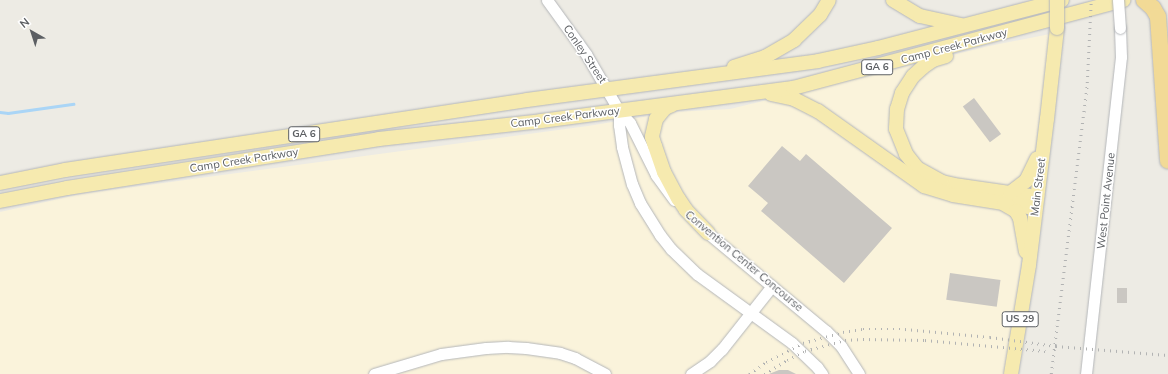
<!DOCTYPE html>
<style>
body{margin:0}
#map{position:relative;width:1168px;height:374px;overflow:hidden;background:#edebe4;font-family:Mulish,sans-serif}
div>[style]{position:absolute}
.commercial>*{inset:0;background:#faf3db}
.stream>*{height:2.5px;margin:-1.25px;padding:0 1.25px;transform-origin:1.25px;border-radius:1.25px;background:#aad5f6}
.building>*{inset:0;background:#cac7c2;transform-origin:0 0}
.roads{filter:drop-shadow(0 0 1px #b4b6b9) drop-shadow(0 0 1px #b4b6b9)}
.minor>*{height:11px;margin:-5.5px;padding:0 5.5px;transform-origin:5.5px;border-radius:5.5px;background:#fff}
.major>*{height:14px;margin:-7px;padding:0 7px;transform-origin:7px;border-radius:7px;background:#f6eaaf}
.highway>*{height:16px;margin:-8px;padding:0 8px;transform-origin:8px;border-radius:8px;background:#f2da96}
.rail>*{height:2.5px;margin-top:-1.25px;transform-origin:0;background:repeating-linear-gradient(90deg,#b2b3b3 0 1px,transparent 0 6px)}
.bridges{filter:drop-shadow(0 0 1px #b4b6b9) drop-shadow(0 0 1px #b4b6b9)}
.minor-bridge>*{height:11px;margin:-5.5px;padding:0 5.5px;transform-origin:5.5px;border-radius:5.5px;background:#fff}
.major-bridge>*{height:14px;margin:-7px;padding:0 7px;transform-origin:7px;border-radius:7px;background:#f6eaaf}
span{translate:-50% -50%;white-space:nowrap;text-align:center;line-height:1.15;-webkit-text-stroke:3px #fff;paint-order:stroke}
.shield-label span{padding:1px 3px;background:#fff;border:1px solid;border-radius:3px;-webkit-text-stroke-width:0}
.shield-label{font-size:10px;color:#5c5f63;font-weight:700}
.street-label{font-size:11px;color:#5c5f63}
.north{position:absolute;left:12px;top:12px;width:40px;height:40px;-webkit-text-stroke:3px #fff;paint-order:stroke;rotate:321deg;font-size:11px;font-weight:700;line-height:16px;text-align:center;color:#5c5f63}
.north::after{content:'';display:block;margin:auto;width:14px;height:18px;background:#5c5f63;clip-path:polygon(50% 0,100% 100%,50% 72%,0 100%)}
</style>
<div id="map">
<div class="commercial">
<i style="clip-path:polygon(1050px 34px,1017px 292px,1004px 374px,0 374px,0 212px,81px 194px,588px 126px,673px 112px,730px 109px,989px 46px)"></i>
</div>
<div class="stream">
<i style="left:0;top:112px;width:8px;rotate:7deg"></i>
<i style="left:8px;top:113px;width:66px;rotate:-7.9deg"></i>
</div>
<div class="building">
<i style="left:974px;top:98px;width:45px;height:14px;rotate:53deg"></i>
<i style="clip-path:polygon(782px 146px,800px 161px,806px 154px,892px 228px,844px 283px,761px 211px,768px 203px,748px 186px)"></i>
<i style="left:950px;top:273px;width:51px;height:27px;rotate:8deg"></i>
<i style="left:1117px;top:288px;width:10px;height:15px"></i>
<i style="clip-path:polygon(779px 370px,788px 370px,796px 374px,769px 374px)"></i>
</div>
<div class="roads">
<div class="minor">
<i style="left:547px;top:0;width:67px;rotate:54.2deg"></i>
<i style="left:586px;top:54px;width:66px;rotate:59.9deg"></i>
<i style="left:619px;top:111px;width:16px;rotate:47deg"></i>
<i style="left:630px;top:123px;width:58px;rotate:63.4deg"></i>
<i style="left:656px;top:175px;width:31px;rotate:54deg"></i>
<i style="left:619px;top:111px;width:14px;rotate:90deg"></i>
<i style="left:619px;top:125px;width:22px;rotate:82deg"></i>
<i style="left:622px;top:147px;width:38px;rotate:75deg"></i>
<i style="left:632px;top:184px;width:21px;rotate:67deg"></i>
<i style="left:640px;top:203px;width:38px;rotate:58deg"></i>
<i style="left:660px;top:235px;width:18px;rotate:52deg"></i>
<i style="left:671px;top:249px;width:36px;rotate:44deg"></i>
<i style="left:697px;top:274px;width:117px;rotate:36deg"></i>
<i style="left:792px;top:343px;width:35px;rotate:44deg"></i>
<i style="left:817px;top:367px;width:9px;rotate:54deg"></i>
<i style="left:703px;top:229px;width:160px;rotate:39.7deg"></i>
<i style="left:826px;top:331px;width:21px;rotate:45deg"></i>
<i style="left:841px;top:346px;width:33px;rotate:57deg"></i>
<i style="left:374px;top:374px;width:70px;rotate:-16.6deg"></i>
<i style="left:441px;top:354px;width:45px;rotate:-7.6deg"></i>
<i style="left:486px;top:348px;width:22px;rotate:-3deg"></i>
<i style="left:508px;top:347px;width:18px;rotate:3deg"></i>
<i style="left:526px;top:348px;width:34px;rotate:8deg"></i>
<i style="left:560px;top:353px;width:16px;rotate:18deg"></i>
<i style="left:575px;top:358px;width:34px;rotate:28deg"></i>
<i style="left:691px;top:374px;width:23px;rotate:-34deg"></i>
<i style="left:710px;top:361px;width:17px;rotate:-45deg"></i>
<i style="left:722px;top:349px;width:80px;rotate:-51.6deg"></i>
<i style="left:1086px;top:374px;width:319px;rotate:-83.7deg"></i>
<i style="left:1121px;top:57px;width:29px;rotate:-92deg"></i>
</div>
<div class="major">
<i style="left:893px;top:0;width:31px;rotate:31deg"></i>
<i style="left:920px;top:16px;width:42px;rotate:12.4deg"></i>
<i style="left:946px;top:56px;width:14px;rotate:163deg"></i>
<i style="left:933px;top:60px;width:12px;rotate:145deg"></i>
<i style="left:923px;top:67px;width:13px;rotate:138deg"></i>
<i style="left:913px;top:76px;width:20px;rotate:123deg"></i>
<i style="left:902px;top:93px;width:17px;rotate:107deg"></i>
<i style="left:897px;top:109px;width:20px;rotate:93deg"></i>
<i style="left:896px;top:129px;width:27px;rotate:68deg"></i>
<i style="left:906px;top:154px;width:18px;rotate:52deg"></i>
<i style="left:917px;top:168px;width:29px;rotate:29deg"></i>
<i style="left:942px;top:182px;width:12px;rotate:14deg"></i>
<i style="left:954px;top:185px;width:84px;rotate:8.2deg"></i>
<i style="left:734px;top:67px;width:33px;rotate:-18deg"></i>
<i style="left:765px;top:57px;width:34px;rotate:-30deg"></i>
<i style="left:794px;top:40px;width:36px;rotate:-44deg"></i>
<i style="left:820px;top:15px;width:17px;rotate:-59deg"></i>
<i style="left:771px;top:94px;width:24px;rotate:12deg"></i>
<i style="left:794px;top:99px;width:27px;rotate:27deg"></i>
<i style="left:818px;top:111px;width:130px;rotate:35.3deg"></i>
<i style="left:924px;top:186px;width:30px;rotate:17deg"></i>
<i style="left:953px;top:195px;width:83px;rotate:9deg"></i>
<i style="left:672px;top:105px;width:8px;rotate:157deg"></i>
<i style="left:665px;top:108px;width:14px;rotate:129deg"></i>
<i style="left:656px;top:119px;width:18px;rotate:103deg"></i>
<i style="left:652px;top:137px;width:9px;rotate:72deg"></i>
<i style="left:655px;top:146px;width:28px;rotate:71deg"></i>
<i style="left:664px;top:172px;width:30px;rotate:62deg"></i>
<i style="left:678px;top:198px;width:14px;rotate:56deg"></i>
<i style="left:686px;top:210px;width:32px;rotate:46deg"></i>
<i style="left:0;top:183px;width:66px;rotate:-11.3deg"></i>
<i style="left:65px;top:170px;width:467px;rotate:-8.6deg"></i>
<i style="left:527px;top:100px;width:294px;rotate:-7.6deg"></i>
<i style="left:818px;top:61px;width:61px;rotate:-12.2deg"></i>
<i style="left:878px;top:48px;width:190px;rotate:-14.6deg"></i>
<i style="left:1010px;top:193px;width:20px;rotate:-37deg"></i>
<i style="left:1026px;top:181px;width:25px;rotate:-64deg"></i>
<i style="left:0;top:201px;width:68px;rotate:-11deg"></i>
<i style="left:67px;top:188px;width:316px;rotate:-8.9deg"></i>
<i style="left:379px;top:139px;width:163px;rotate:-6.3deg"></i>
<i style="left:541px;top:121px;width:254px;rotate:-7.5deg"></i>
<i style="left:793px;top:88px;width:342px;rotate:-14.9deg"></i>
<i style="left:1004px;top:204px;width:14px;rotate:30deg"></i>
<i style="left:1016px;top:211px;width:8px;rotate:60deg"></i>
<i style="left:1020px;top:218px;width:34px;rotate:80deg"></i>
<i style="left:1011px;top:374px;width:110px;rotate:-80.6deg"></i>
<i style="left:1029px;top:265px;width:147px;rotate:-83deg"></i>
<i style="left:1047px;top:119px;width:92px;rotate:-83.7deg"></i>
</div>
<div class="highway">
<i style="left:1144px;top:0;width:12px;rotate:42deg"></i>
<i style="left:1153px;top:8px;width:10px;rotate:61deg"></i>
<i style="left:1158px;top:17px;width:144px;rotate:86deg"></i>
</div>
</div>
<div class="rail">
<i style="left:749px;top:374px;width:21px;rotate:-35deg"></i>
<i style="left:766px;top:362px;width:42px;rotate:-27.2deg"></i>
<i style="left:803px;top:343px;width:41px;rotate:-15.4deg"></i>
<i style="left:843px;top:332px;width:20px;rotate:-9deg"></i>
<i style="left:863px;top:329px;width:42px"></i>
<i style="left:905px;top:329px;width:85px;rotate:5.4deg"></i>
<i style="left:990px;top:337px;width:67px;rotate:7.8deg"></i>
<i style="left:1056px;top:346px;width:112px;rotate:4.6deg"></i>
<i style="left:764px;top:374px;width:27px;rotate:-31deg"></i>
<i style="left:787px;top:360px;width:20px;rotate:-27deg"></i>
<i style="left:805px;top:351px;width:41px;rotate:-15.4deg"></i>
<i style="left:845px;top:340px;width:18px;rotate:-3deg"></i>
<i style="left:863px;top:339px;width:62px;rotate:0.9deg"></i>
<i style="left:925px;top:340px;width:121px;rotate:5.2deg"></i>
<i style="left:1051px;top:374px;width:293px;rotate:-82.9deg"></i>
<i style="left:1087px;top:83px;width:83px;rotate:-87.2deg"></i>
</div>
<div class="bridges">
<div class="minor-bridge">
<i style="left:1118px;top:0;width:28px;rotate:86deg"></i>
</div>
<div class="major-bridge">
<i style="left:1057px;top:0;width:28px;rotate:90deg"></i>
</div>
</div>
<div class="shield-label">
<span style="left:877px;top:67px">GA 6</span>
<span style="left:304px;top:134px">GA 6</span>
<span style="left:1020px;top:319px">US 29</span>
</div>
<div class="street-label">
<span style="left:954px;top:46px;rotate:-15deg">Camp Creek Parkway</span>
<span style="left:585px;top:54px;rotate:56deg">Conley Street</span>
<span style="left:565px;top:117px;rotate:-7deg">Camp Creek Parkway</span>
<span style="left:244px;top:160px;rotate:-9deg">Camp Creek Parkway</span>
<span style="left:1038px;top:187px;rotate:-83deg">Main Street</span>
<span style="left:1106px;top:201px;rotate:-84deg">West Point Avenue</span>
<span style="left:744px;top:261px;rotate:40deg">Convention Center Concourse</span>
</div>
<div class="north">N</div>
</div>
